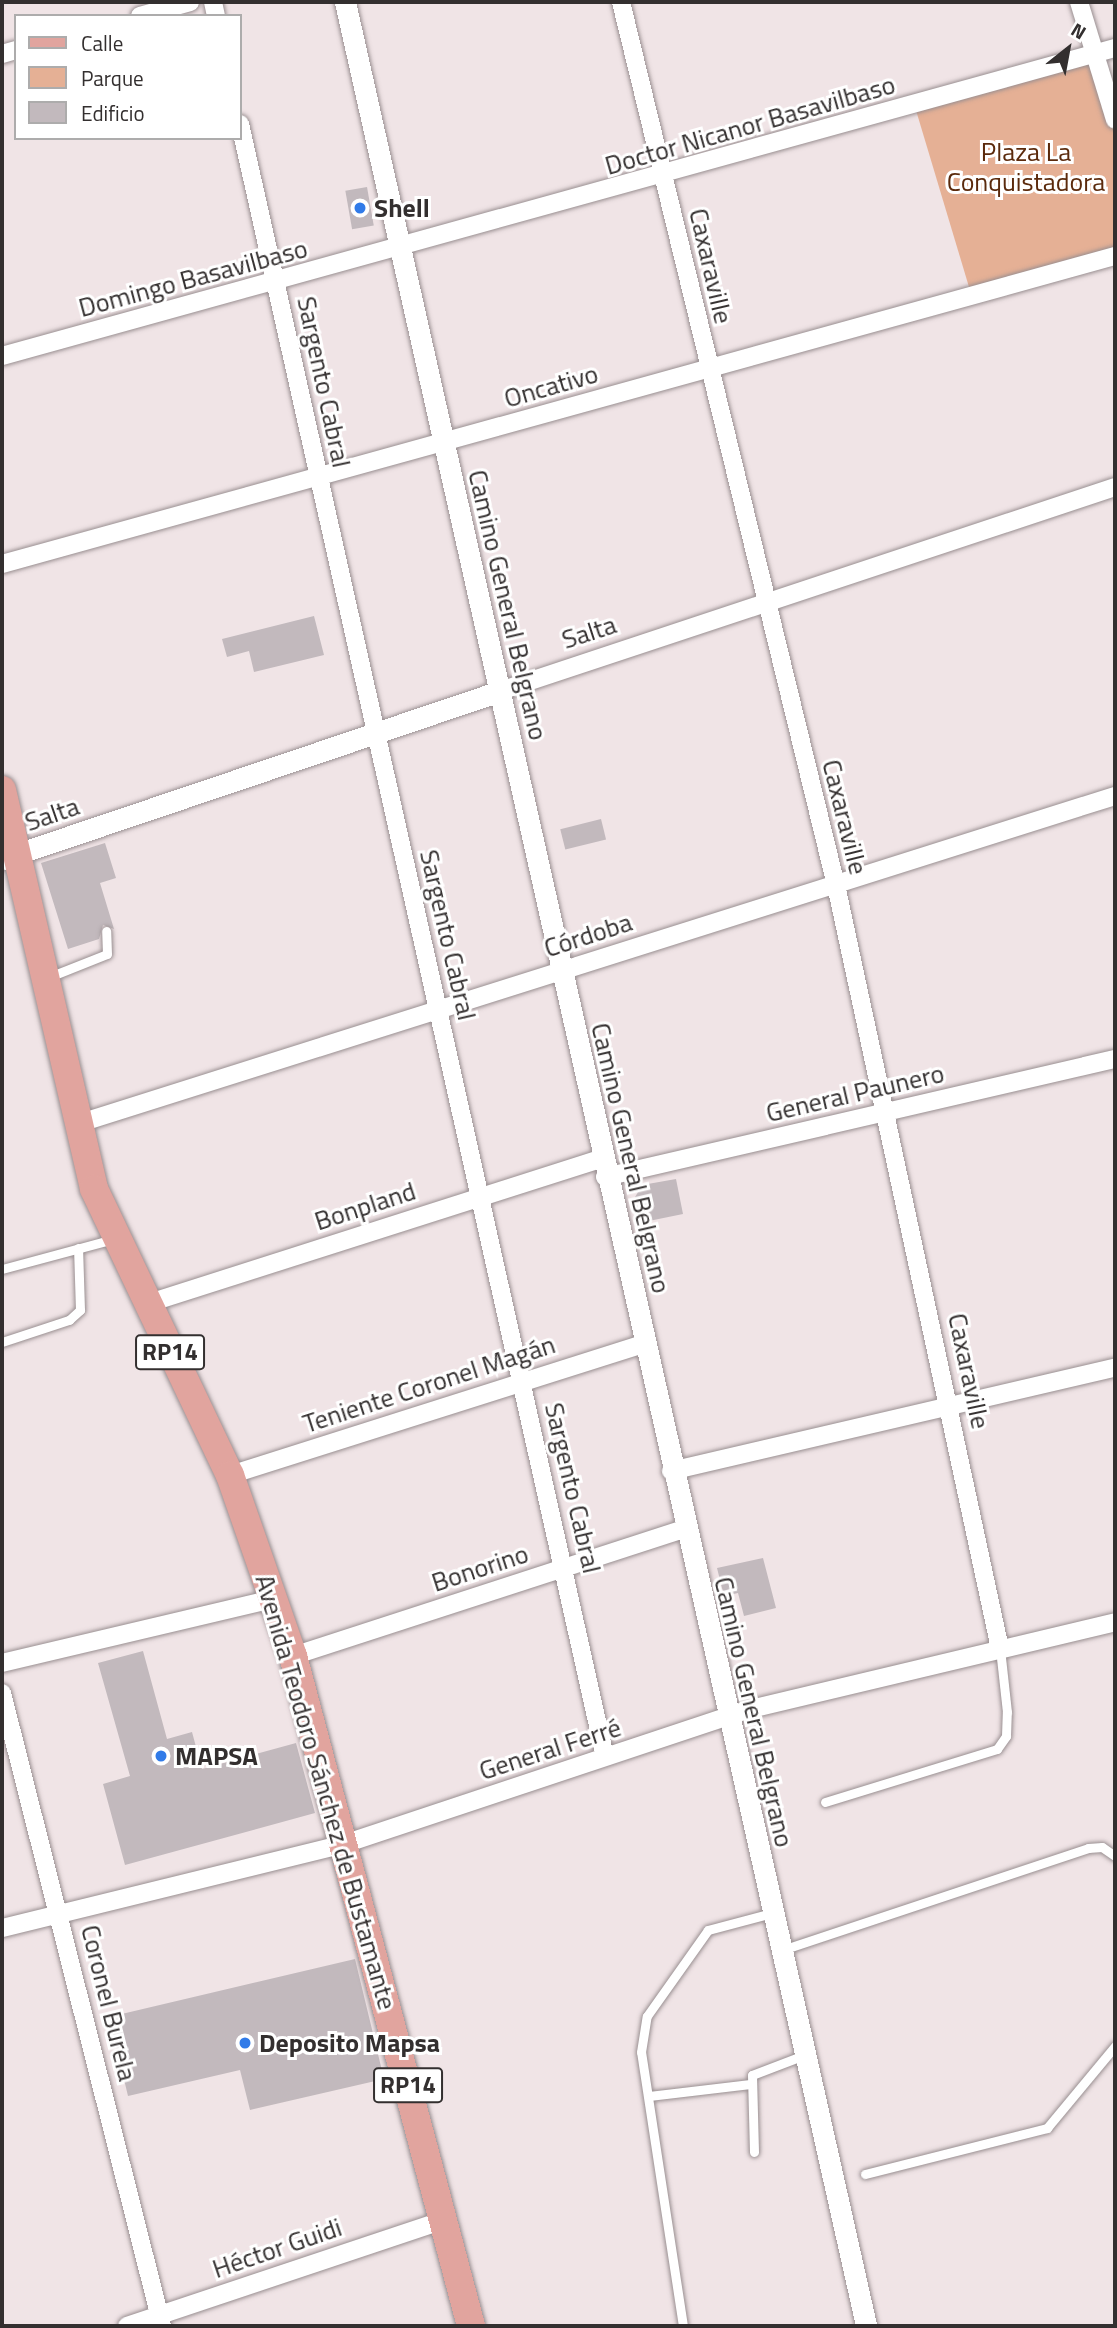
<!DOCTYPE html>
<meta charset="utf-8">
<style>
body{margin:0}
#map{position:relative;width:1117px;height:2328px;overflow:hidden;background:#f0e4e6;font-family:"Titillium Web",sans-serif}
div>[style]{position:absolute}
.green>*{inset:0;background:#e5b095}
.building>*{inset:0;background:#c2b9bd;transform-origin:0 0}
.roads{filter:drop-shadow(0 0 2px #998f91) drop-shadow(0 0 2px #998f91)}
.service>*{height:9px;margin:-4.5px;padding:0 4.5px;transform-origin:4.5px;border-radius:4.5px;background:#fff}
.minor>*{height:18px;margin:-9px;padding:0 9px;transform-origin:9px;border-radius:9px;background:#fff}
.tertiary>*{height:21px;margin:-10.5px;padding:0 10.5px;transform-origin:10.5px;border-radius:10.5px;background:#fff}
.primary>*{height:28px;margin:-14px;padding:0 14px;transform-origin:14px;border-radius:14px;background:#e1a49e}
.dots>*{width:19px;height:19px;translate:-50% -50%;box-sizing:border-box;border:4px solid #fff;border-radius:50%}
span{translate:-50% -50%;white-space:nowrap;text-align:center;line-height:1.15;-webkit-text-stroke:6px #fff;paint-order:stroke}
.shield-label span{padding:2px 5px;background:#fff;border:2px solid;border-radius:5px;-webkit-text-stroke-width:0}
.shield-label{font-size:24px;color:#332f2f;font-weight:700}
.street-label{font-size:26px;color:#332f2f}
.park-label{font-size:26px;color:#5b2a0c}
.poi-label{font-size:26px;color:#332f2f;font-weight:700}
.left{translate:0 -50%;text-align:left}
.frame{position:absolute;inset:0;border:4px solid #332f2f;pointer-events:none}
.legend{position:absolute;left:14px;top:14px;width:228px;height:126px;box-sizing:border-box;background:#fff;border:2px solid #adacac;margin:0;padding:9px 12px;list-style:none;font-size:21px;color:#332f2f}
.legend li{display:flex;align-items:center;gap:14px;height:35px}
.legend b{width:35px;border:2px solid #adacac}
.north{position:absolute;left:1033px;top:14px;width:70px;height:70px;-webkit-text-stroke:5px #fff;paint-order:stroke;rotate:31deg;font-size:19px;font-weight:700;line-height:28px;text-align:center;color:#332f2f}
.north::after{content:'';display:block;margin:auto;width:24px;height:32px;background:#332f2f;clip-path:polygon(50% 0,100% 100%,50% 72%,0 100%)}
</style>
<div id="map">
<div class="green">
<i style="clip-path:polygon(1096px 54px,1115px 120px,1115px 256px,972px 297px,915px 107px)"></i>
</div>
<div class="building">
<i style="left:367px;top:187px;width:39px;height:22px;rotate:80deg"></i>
<i style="clip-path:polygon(314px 616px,324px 655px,254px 672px,249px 651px,227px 657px,222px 639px)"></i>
<i style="left:601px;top:819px;width:21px;height:42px;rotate:76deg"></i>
<i style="clip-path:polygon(105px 843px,116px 878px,100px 883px,114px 929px,103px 925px,99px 939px,68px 949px,41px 863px)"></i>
<i style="clip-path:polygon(676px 1179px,683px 1214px,639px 1223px,634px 1199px,642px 1185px)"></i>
<i style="clip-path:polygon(763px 1558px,776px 1608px,744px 1616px,738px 1593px,724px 1596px,717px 1568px)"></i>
<i style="clip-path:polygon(143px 1651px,167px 1739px,192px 1732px,202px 1769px,296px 1743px,315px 1813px,125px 1865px,103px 1784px,130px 1776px,98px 1663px)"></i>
<i style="clip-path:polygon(355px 1959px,384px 2079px,250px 2110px,240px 2070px,128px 2096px,109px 2017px)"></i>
</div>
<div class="roads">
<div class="service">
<i style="left:49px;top:977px;width:62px;rotate:-21.6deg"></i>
<i style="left:107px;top:954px;width:23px;rotate:-92deg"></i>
<i style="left:2px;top:1269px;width:115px;rotate:-15.1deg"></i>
<i style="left:2px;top:1342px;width:71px;rotate:-18.2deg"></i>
<i style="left:69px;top:1320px;width:15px;rotate:-42deg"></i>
<i style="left:80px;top:1310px;width:62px;rotate:-91.8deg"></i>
<i style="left:825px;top:1802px;width:180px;rotate:-17.1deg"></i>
<i style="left:997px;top:1749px;width:16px;rotate:-55deg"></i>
<i style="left:1006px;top:1736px;width:24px;rotate:-88deg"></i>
<i style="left:1007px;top:1712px;width:63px;rotate:-96.3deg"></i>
<i style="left:782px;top:1950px;width:323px;rotate:-18.4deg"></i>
<i style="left:1088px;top:1848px;width:14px;rotate:-4deg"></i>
<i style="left:1102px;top:1847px;width:16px;rotate:35deg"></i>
<i style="left:649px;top:2096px;width:102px;rotate:-6.8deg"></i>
<i style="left:754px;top:2152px;width:77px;rotate:-91.5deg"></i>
<i style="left:752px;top:2075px;width:56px;rotate:-21deg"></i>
<i style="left:865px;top:2174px;width:188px;rotate:-14.2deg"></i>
<i style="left:1047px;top:2128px;width:107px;rotate:-50.3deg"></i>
<i style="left:683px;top:2326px;width:277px;rotate:-98.7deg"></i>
<i style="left:641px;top:2052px;width:36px;rotate:-81deg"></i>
<i style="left:647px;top:2016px;width:105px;rotate:-54.7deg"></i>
<i style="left:708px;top:1930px;width:66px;rotate:-14.9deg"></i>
</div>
<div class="minor">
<i style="left:213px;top:2px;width:14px;rotate:78deg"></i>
<i style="left:621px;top:2px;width:909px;rotate:76.32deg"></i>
<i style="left:836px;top:885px;width:781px;rotate:77.88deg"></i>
<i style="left:1079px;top:2px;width:123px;rotate:73deg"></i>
<i style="left:140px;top:16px;width:52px;rotate:-15.6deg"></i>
<i style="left:2px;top:54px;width:15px;rotate:-16deg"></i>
<i style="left:240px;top:124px;width:1673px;rotate:77.4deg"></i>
<i style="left:2px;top:356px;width:1155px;rotate:-15.47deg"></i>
<i style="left:2px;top:564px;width:1155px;rotate:-15.47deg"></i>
<i style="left:500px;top:691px;width:648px;rotate:-18.35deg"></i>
<i style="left:77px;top:1124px;width:1089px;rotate:-17.54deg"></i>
<i style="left:605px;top:1177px;width:523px;rotate:-13.03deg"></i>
<i style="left:146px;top:1304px;width:478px;rotate:-17.7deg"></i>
<i style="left:671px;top:1471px;width:456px;rotate:-13.1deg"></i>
<i style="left:230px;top:1475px;width:434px;rotate:-17.6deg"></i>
<i style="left:293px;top:1656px;width:410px;rotate:-18deg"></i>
<i style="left:2px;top:1663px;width:278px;rotate:-13.3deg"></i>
<i style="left:2px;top:1693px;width:653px;rotate:75.81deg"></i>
<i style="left:2px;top:1928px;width:352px;rotate:-13.8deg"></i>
<i style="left:344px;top:1844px;width:429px;rotate:-18.4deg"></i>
<i style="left:751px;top:1709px;width:374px;rotate:-13.4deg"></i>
<i style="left:127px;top:2326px;width:334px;rotate:-18.5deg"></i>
</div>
<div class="tertiary">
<i style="left:345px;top:2px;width:2382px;rotate:77.36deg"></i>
<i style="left:2px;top:859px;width:526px;rotate:-18.64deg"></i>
</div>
<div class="primary">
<i style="left:2px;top:790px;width:409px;rotate:77deg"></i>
<i style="left:94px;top:1189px;width:317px;rotate:64.6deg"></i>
<i style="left:230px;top:1475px;width:192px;rotate:70.8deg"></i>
<i style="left:293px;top:1656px;width:693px;rotate:75.12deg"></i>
</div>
</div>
<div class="dots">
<i style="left:360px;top:208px;background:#317be8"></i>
<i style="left:161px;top:1756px;background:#317be8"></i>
<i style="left:245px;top:2043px;background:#317be8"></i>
</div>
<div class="shield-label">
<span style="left:170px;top:1352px">RP14</span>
<span style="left:408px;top:2085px">RP14</span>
</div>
<div class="street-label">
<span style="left:750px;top:125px;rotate:-16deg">Doctor Nicanor Basavilbaso</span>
<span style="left:711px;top:266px;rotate:77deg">Caxaraville</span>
<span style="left:193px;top:278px;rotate:-15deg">Domingo Basavilbaso</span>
<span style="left:324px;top:382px;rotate:78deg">Sargento Cabral</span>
<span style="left:551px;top:386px;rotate:-16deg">Oncativo</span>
<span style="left:508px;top:605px;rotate:77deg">Camino General Belgrano</span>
<span style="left:589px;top:632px;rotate:-18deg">Salta</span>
<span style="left:52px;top:814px;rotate:-19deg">Salta</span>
<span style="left:845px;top:817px;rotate:76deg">Caxaraville</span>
<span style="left:448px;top:935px;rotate:77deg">Sargento Cabral</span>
<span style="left:588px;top:935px;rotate:-18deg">Córdoba</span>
<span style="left:855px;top:1093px;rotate:-13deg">General Paunero</span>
<span style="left:631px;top:1158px;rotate:77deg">Camino General Belgrano</span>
<span style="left:365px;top:1206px;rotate:-18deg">Bonpland</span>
<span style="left:969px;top:1371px;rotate:78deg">Caxaraville</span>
<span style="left:429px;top:1384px;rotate:-18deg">Teniente Coronel Magán</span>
<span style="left:573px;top:1488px;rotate:77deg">Sargento Cabral</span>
<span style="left:480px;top:1568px;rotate:-18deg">Bonorino</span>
<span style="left:754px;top:1712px;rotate:77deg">Camino General Belgrano</span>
<span style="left:550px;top:1749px;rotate:-18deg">General Ferré</span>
<span style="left:326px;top:1792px;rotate:74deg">Avenida Teodoro Sánchez de Bustamante</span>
<span style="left:109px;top:2003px;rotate:76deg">Coronel Burela</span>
<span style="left:277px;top:2248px;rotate:-19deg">Héctor Guidi</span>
</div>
<div class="park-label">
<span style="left:1026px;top:167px">Plaza La<br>Conquistadora</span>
</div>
<div class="poi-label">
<span class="left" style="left:374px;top:208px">Shell</span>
<span class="left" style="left:175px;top:1756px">MAPSA</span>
<span class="left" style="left:259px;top:2043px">Deposito Mapsa</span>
</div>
<div class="frame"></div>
<ul class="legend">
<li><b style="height:9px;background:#e1a49e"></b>Calle</li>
<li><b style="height:19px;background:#e5b095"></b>Parque</li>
<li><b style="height:19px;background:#c2b9bd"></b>Edificio</li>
</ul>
<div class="north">N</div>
</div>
